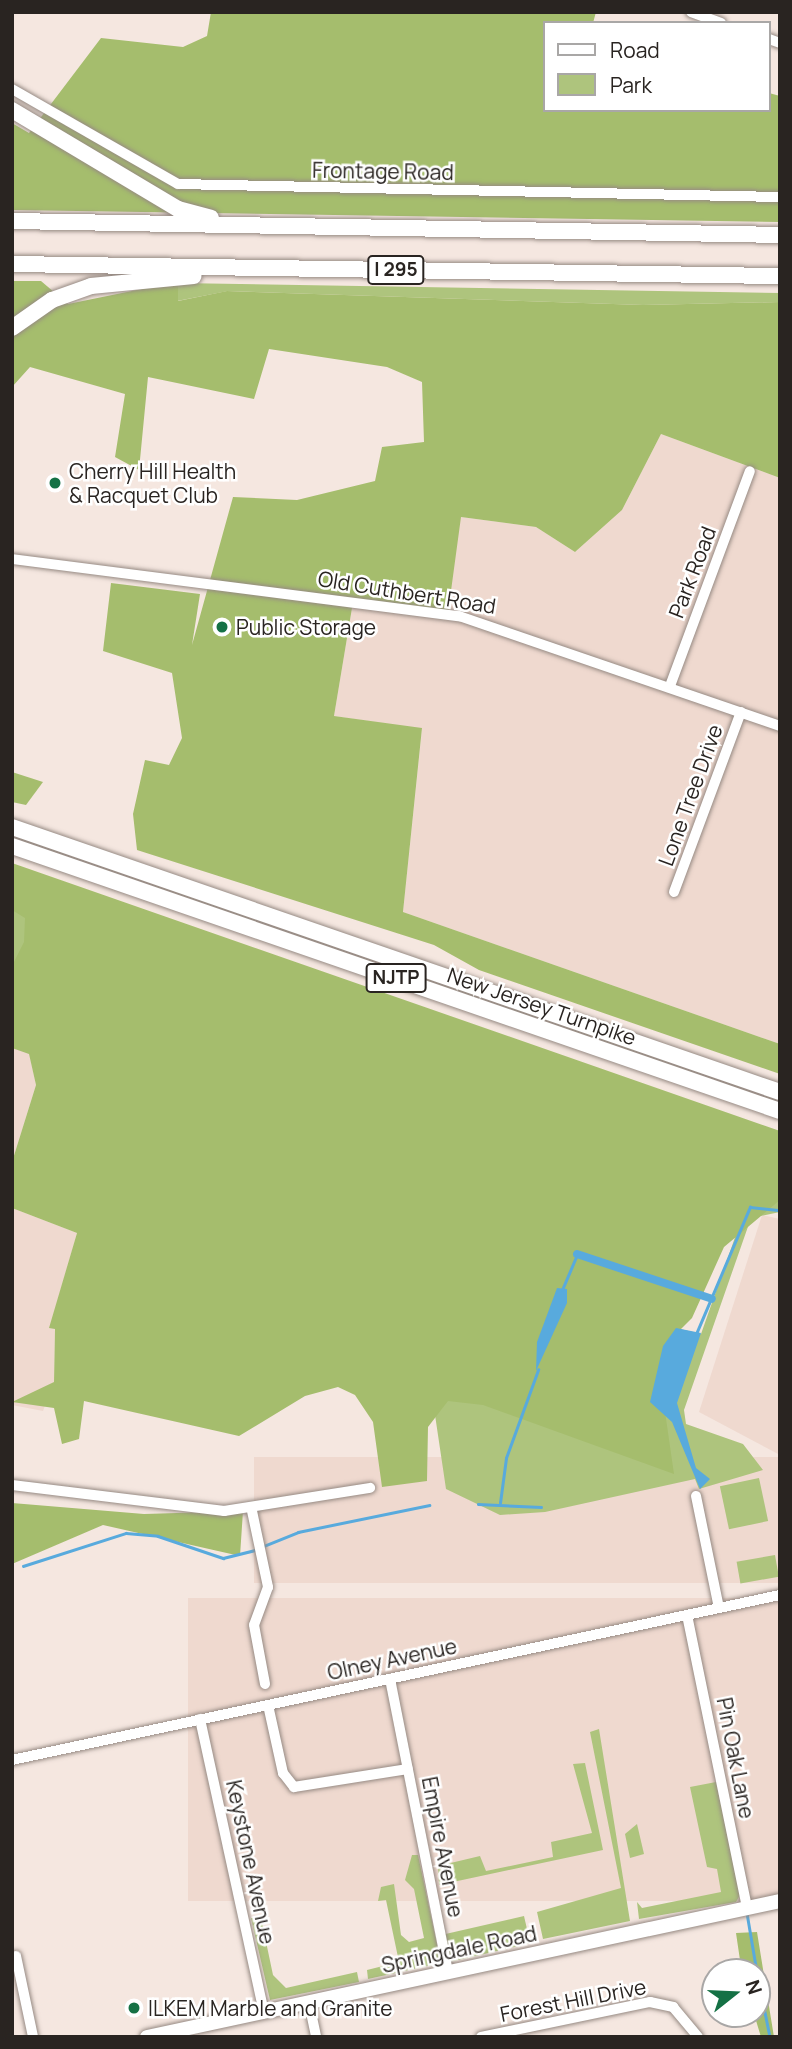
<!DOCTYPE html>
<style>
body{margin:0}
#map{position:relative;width:792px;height:2049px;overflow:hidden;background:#f5e7e0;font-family:Manrope,sans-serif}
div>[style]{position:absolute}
.built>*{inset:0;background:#efd9cf;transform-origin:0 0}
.green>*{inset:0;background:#aec47d;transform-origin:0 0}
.forest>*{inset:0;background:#a5bd6d}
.water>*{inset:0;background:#58aadd}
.stream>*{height:2.5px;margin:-1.25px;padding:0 1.25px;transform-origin:1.25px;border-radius:1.25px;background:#58aadd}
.canal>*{height:8px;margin:-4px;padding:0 4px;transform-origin:4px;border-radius:4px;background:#58aadd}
.roads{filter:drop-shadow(0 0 2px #968a83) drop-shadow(0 0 2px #968a83)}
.minor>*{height:10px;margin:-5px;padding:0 5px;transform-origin:5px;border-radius:5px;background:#fff}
.major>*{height:14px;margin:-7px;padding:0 7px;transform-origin:7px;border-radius:7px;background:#fff}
.highway>*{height:16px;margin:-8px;padding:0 8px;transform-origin:8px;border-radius:8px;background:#fff}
.dots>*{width:19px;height:19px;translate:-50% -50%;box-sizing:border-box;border:4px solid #fff;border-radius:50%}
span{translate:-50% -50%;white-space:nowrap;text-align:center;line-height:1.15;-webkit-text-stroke:5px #fff;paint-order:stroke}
.shield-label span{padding:2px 5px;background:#fff;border:2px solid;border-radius:5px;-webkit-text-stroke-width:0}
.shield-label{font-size:19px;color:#292421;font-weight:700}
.street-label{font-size:21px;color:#292421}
.poi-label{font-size:21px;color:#292421}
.left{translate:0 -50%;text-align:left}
.frame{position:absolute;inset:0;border:14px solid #292421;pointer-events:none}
.legend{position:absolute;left:543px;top:21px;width:228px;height:91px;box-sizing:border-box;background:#fff;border:2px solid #a9a7a6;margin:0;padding:9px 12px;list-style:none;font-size:21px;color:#292421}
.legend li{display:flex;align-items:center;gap:14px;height:35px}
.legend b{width:35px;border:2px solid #a9a7a6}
.north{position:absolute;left:701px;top:1958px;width:70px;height:70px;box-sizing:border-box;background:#fff;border:2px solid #a9a7a6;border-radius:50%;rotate:72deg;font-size:19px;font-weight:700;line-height:28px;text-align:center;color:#292421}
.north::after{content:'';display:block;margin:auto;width:24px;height:32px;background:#157145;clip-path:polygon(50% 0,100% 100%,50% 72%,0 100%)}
</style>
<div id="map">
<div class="built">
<i style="clip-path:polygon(661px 434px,780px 478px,780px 1044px,403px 912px,422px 729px,334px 716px,353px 602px,461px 517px,536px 527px,575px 552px,622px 510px)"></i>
<i style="clip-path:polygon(12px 1048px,29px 1053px,36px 1085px,12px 1162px)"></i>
<i style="clip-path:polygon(12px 1208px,77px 1233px,50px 1327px,55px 1328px,54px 1382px,43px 1411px,12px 1405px)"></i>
<i style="clip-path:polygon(762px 1215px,780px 1219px,780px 1455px,699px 1412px)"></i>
<i style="left:780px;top:1457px;width:126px;height:526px;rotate:90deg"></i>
<i style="left:780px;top:1598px;width:303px;height:592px;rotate:90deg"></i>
</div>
<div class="green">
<i style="clip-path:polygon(178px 283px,780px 293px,780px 302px,643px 305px,228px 291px,177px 301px)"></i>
<i style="clip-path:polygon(12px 868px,780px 1139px,780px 1212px,751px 1218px,684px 1410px,686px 1424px,743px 1444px,763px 1470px,699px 1489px,695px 1479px,545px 1512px,500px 1515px,446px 1489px,431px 1388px,676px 1328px,701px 1334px,758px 1172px,12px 992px)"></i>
<i style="left:759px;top:1478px;width:44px;height:40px;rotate:78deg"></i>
<i style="left:775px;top:1555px;width:22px;height:39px;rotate:80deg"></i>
<i style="clip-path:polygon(599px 1729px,630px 1921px,543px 1939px,537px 1912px,621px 1888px,590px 1732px)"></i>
<i style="clip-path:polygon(585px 1763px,603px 1850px,439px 1885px,438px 1866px,480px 1856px,486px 1871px,553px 1857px,551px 1842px,592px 1833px,573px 1764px)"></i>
<i style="clip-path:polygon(716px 1782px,740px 1895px,736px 1902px,639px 1919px,637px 1902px,642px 1908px,721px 1892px,717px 1869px,707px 1867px,690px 1787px)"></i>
<i style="clip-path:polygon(637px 1824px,644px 1854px,630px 1858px,625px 1834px)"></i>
<i style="clip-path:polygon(412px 1855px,418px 1855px,441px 1963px,368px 1979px,367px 1970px,399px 1962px,386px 1900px,378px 1901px,381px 1887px,394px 1884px,401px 1935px,409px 1942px,424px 1938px,414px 1889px,405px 1880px)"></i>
<i style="left:524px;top:1916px;width:28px;height:85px;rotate:77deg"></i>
<i style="clip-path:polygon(251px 1918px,261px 1918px,273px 1975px,286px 1988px,357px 1972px,359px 1982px,270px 2000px)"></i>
</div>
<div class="forest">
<i style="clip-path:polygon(211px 12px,596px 12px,593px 23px,545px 23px,545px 110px,769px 110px,769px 93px,780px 96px,780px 222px,12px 210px,12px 123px,29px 133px,101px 38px,183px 47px,207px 36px)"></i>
<i style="clip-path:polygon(12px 281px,41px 281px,68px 304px,171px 283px,178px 283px,178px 301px,227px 291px,643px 305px,780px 302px,780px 478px,661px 434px,622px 510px,575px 552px,536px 527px,461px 517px,448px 613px,353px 602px,334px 716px,422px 728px,403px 912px,780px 1044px,780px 1074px,479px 970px,434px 945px,137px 850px,133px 814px,145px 760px,169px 765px,182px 738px,172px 673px,103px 651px,111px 583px,200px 594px,192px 645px,233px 497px,297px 500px,375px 481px,382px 447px,424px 442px,422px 382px,387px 367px,269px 349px,254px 399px,148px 377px,139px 470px,115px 457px,125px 394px,30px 367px,12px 387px)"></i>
<i style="clip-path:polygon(12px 772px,43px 782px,26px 805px,12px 802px)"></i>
<i style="clip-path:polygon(12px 863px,780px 1131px,780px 1200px,724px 1247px,692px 1318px,668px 1342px,660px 1377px,674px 1474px,483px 1405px,448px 1401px,428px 1427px,427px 1481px,382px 1487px,373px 1422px,355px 1395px,338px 1387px,305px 1396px,239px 1436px,84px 1401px,79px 1439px,62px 1444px,54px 1408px,12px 1402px,54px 1382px,55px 1329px,49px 1328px,77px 1233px,12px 1208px,12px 1162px,36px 1085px,29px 1054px,12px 1048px,12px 966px,24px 942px,25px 918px,12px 910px)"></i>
<i style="clip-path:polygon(12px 1503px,144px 1514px,243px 1511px,240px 1556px,103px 1525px,12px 1564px)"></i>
<i style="clip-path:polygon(757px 1932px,774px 2037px,761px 2037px,754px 2014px,757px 1972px,741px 1967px,736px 1933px)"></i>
</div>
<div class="water">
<i style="clip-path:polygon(557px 1288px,567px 1289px,567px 1303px,536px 1371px,537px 1342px)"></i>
<i style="clip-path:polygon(676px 1328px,701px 1333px,677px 1403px,696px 1468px,710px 1479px,700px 1489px,672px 1422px,650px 1402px,663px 1346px)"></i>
</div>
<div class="stream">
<i style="left:562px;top:1290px;width:39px;rotate:-67deg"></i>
<i style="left:696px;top:1334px;width:138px;rotate:-67deg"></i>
<i style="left:750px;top:1207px;width:30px;rotate:6deg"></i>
<i style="left:500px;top:1503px;width:45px;rotate:-82.4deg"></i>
<i style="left:506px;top:1458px;width:94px;rotate:-70deg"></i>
<i style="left:478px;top:1504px;width:63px;rotate:2.7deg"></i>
<i style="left:264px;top:1546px;width:37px;rotate:-22deg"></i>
<i style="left:298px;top:1532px;width:134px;rotate:-11.6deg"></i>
<i style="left:23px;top:1566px;width:108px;rotate:-17.8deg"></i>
<i style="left:126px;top:1533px;width:32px;rotate:5deg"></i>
<i style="left:158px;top:1536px;width:69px;rotate:18.7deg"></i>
<i style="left:223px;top:1558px;width:36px;rotate:-14deg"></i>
<i style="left:747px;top:1913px;width:60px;rotate:80.4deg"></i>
<i style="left:757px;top:1973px;width:65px;rotate:78.5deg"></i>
</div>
<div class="canal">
<i style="left:577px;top:1254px;width:142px;rotate:18.4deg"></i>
</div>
<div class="roads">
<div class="minor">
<i style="left:691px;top:12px;width:32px;rotate:20deg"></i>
<i style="left:769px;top:39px;width:12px;rotate:20deg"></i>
<i style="left:12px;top:89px;width:191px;rotate:29.8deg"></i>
<i style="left:178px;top:184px;width:602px;rotate:1.24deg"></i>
<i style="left:12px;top:559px;width:451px;rotate:7.3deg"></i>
<i style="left:459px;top:616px;width:339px;rotate:18.9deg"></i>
<i style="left:670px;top:686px;width:229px;rotate:-69.6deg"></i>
<i style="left:674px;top:892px;width:192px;rotate:-69.6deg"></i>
<i style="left:12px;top:1485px;width:214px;rotate:7deg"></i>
<i style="left:224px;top:1511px;width:148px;rotate:-9deg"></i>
<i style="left:696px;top:1496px;width:114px;rotate:78.4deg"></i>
<i style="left:252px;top:1511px;width:78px;rotate:78.1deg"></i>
<i style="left:268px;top:1587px;width:40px;rotate:110.2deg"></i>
<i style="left:254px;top:1625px;width:60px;rotate:79.4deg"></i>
<i style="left:687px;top:1615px;width:299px;rotate:78.4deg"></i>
<i style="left:390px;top:1679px;width:300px;rotate:78.8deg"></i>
<i style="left:268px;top:1705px;width:70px;rotate:77.6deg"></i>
<i style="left:283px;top:1773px;width:18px;rotate:52deg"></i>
<i style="left:294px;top:1787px;width:115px;rotate:-9deg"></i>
<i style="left:200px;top:1719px;width:301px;rotate:77.7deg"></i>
<i style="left:12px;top:1760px;width:786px;rotate:-12.13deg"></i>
<i style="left:16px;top:1956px;width:83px;rotate:78.1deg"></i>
<i style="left:309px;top:2003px;width:35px;rotate:78deg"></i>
<i style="left:481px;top:2037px;width:173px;rotate:-11.7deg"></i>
<i style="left:650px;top:2002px;width:24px;rotate:12deg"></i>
<i style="left:673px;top:2007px;width:39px;rotate:50deg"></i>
</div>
<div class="major">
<i style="left:147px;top:2037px;width:647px;rotate:-12.13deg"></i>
</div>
<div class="highway">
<i style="left:12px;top:110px;width:193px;rotate:30.8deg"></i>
<i style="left:178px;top:209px;width:34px;rotate:15deg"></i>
<i style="left:12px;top:221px;width:768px;rotate:1.04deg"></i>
<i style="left:12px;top:264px;width:768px;rotate:0.9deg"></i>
<i style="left:12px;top:328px;width:49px;rotate:-35deg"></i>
<i style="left:52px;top:300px;width:41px;rotate:-19.7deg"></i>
<i style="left:91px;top:286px;width:103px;rotate:-5.5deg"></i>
<i style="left:12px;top:827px;width:812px;rotate:19.04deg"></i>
<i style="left:12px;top:846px;width:812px;rotate:19.04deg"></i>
</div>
</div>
<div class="dots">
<i style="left:55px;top:483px;background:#157145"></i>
<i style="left:222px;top:627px;background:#157145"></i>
<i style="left:134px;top:2008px;background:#157145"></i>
</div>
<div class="shield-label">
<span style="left:396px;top:270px">I 295</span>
<span style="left:396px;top:978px">NJTP</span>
</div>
<div class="street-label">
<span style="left:383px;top:171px;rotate:1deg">Frontage Road</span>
<span style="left:692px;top:572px;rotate:-69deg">Park Road</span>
<span style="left:407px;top:592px;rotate:9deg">Old Cuthbert Road</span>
<span style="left:690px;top:795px;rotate:-70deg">Lone Tree Drive</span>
<span style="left:542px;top:1006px;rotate:19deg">New Jersey Turnpike</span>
<span style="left:392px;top:1659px;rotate:-12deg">Olney Avenue</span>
<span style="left:736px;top:1758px;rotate:79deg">Pin Oak Lane</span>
<span style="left:443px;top:1847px;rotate:79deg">Empire Avenue</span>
<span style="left:251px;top:1862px;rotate:78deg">Keystone Avenue</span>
<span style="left:459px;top:1949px;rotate:-12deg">Springdale Road</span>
<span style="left:573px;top:2000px;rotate:-11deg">Forest Hill Drive</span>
</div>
<div class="poi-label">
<span class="left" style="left:69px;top:483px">Cherry Hill Health<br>&amp; Racquet Club</span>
<span class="left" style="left:236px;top:627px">Public Storage</span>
<span class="left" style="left:148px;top:2008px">ILKEM Marble and Granite</span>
</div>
<div class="frame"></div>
<ul class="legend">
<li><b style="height:9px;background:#fff"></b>Road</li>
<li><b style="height:19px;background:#aec47d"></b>Park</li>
</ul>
<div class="north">N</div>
</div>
